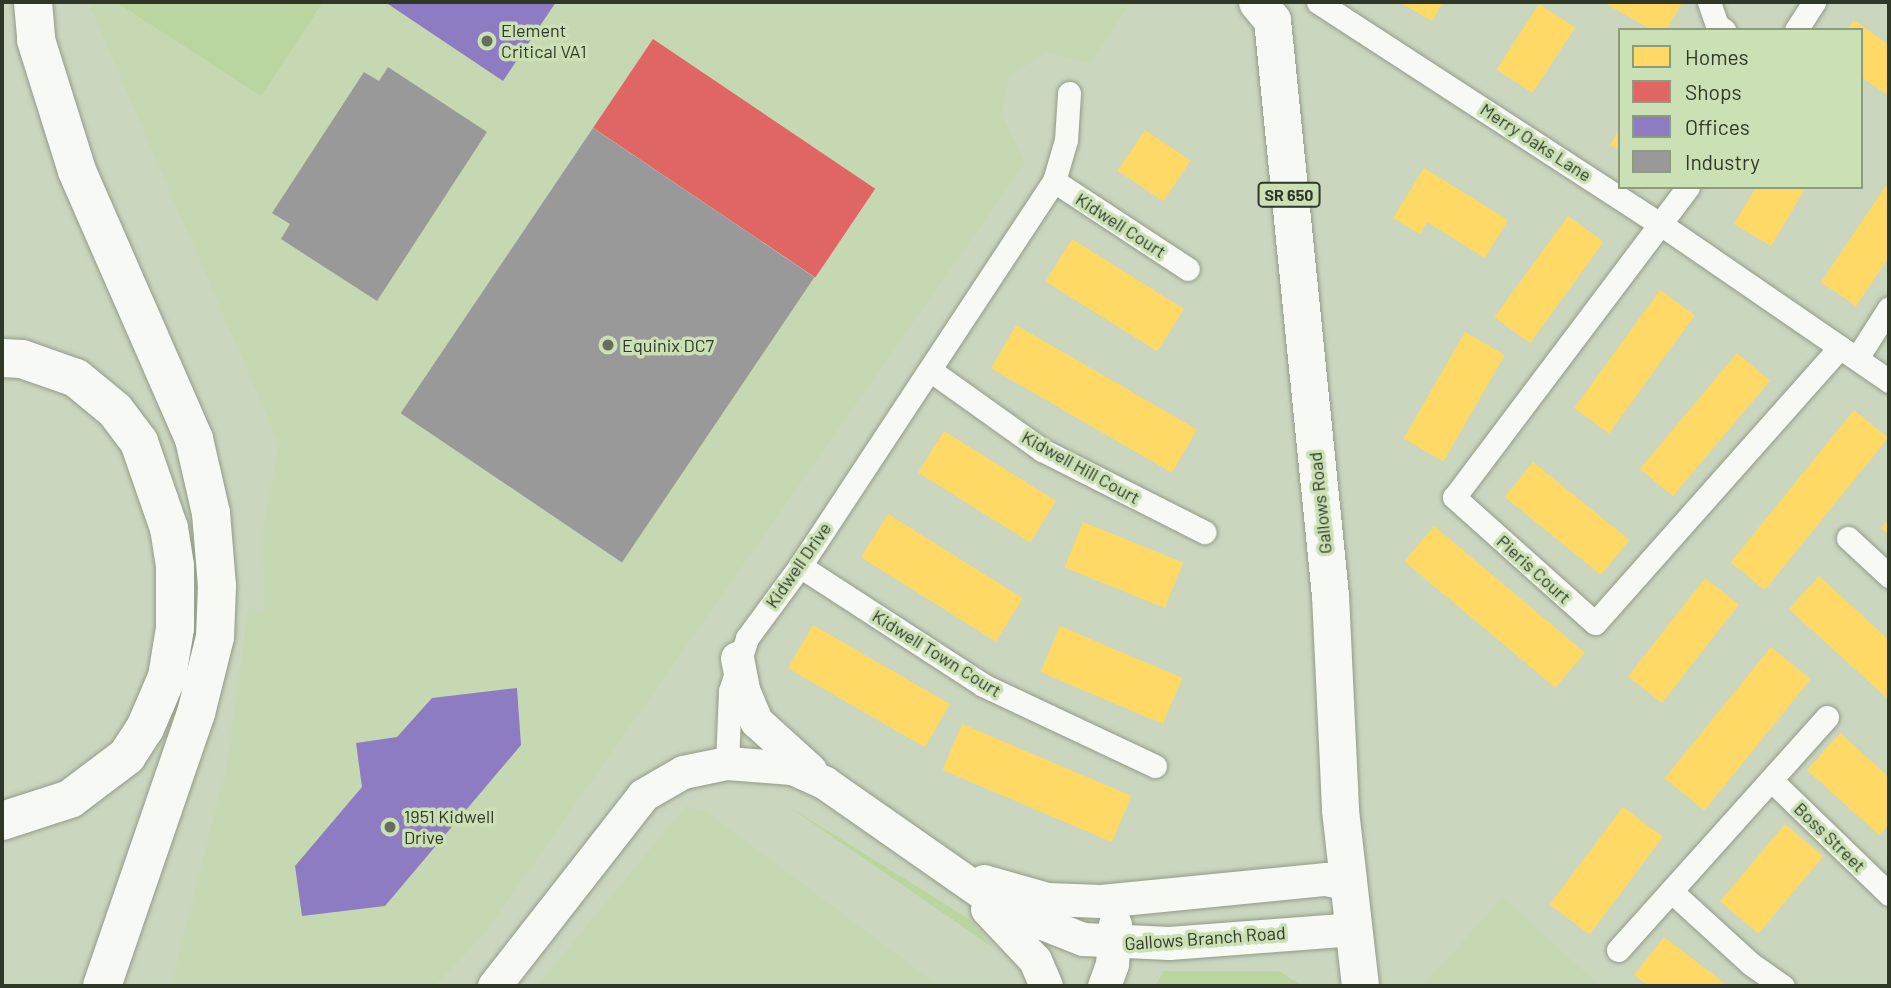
<!DOCTYPE html>
<style>
body{margin:0}
#map{position:relative;width:1891px;height:988px;overflow:hidden;background:#cbd6bf;font-family:Barlow,sans-serif}
div>[style]{position:absolute}
.built>*{inset:0;background:#c5d8b2}
.green>*{inset:0;background:#bbd5a0}
.homes>*{inset:0;background:#ffd966;transform-origin:0 0}
.shops>*{inset:0;background:#e06666;transform-origin:0 0}
.offices>*{inset:0;background:#8e7cc3}
.industry>*{inset:0;background:#999;transform-origin:0 0}
.roads{filter:drop-shadow(0 0 2px #929b89) drop-shadow(0 0 2px #929b89)}
.street>*{height:23px;margin:-11.5px;padding:0 11.5px;transform-origin:11.5px;border-radius:11.5px;background:#f7f9f5}
.secondary>*{height:33px;margin:-16.5px;padding:0 16.5px;transform-origin:16.5px;border-radius:16.5px;background:#f7f9f5}
.primary>*{height:37px;margin:-18.5px;padding:0 18.5px;transform-origin:18.5px;border-radius:18.5px;background:#f7f9f5}
.highway>*{height:38px;margin:-19px;padding:0 19px;transform-origin:19px;border-radius:19px;background:#f7f9f5}
.dots>*{width:19px;height:19px;translate:-50% -50%;box-sizing:border-box;border:4px solid #cbe0b5;border-radius:50%}
span{translate:-50% -50%;white-space:nowrap;text-align:center;line-height:1.15;-webkit-text-stroke:7px #cbe0b5;paint-order:stroke}
.shield-label span{padding:2px 5px;background:#cbe0b5;border:2px solid;border-radius:5px;-webkit-text-stroke-width:0}
.shield-label{font-size:16px;color:#2f3726;font-weight:700}
.poi-label{font-size:18px;color:#2f3726}
.left{translate:0 -50%;text-align:left}
.street-label{font-size:18px;color:#2f3726}
.frame{position:absolute;inset:0;border:4px solid #2f3726;pointer-events:none}
.legend{position:absolute;left:1618px;top:28px;width:245px;height:161px;box-sizing:border-box;background:#cbe0b5;border:2px solid #8d9c7c;margin:0;padding:9px 12px;list-style:none;font-size:21px;color:#2f3726}
.legend li{display:flex;align-items:center;gap:14px;height:35px}
.legend b{width:35px;border:2px solid #8d9c7c}
</style>
<div id="map">
<div class="built">
<i style="clip-path:polygon(88px 2px,1131px 2px,1090px 64px,1047px 52px,1009px 76px,1002px 114px,1025px 163px,485px 933px,435px 986px,171px 986px,227px 764px,248px 607px,265px 613px,262px 533px,279px 444px)"></i>
<i style="clip-path:polygon(685px 807px,706px 811px,939px 986px,537px 986px)"></i>
<i style="clip-path:polygon(1503px 897px,1600px 986px,1422px 986px)"></i>
</div>
<div class="green">
<i style="clip-path:polygon(116px 2px,323px 2px,261px 96px)"></i>
<i style="clip-path:polygon(788px 806px,969px 919px,995px 949px)"></i>
<i style="clip-path:polygon(1164px 971px,1279px 971px,1302px 986px,1155px 986px)"></i>
</div>
<div class="homes">
<i style="clip-path:polygon(1399px 2px,1443px 2px,1432px 21px)"></i>
<i style="clip-path:polygon(1603px 2px,1679px 2px,1682px 3px,1666px 30px,1652px 30px)"></i>
<i style="left:1539px;top:4px;width:43px;height:78px;rotate:33deg"></i>
<i style="clip-path:polygon(1854px 20px,1889px 45px,1889px 96px,1861px 77px,1861px 30px,1847px 30px)"></i>
<i style="clip-path:polygon(1620px 128px,1620px 150px,1610px 145px)"></i>
<i style="left:1145px;top:130px;width:55px;height:49px;rotate:34deg"></i>
<i style="clip-path:polygon(1424px 168px,1508px 220px,1485px 258px,1427px 222px,1420px 234px,1393px 218px)"></i>
<i style="clip-path:polygon(1889px 181px,1889px 257px,1856px 306px,1821px 282px)"></i>
<i style="clip-path:polygon(1756px 187px,1806px 187px,1771px 246px,1734px 224px)"></i>
<i style="left:1568px;top:216px;width:44px;height:125px;rotate:36deg"></i>
<i style="left:1072px;top:239px;width:132px;height:50px;rotate:32deg"></i>
<i style="left:1660px;top:290px;width:43px;height:146px;rotate:36deg"></i>
<i style="left:1016px;top:325px;width:209px;height:50px;rotate:30deg"></i>
<i style="left:1465px;top:332px;width:46px;height:123px;rotate:30deg"></i>
<i style="left:1737px;top:353px;width:43px;height:151px;rotate:40deg"></i>
<i style="left:1854px;top:410px;width:44px;height:196px;rotate:39deg"></i>
<i style="left:944px;top:431px;width:132px;height:49px;rotate:32deg"></i>
<i style="left:1533px;top:462px;width:124px;height:45px;rotate:39deg"></i>
<i style="left:888px;top:514px;width:159px;height:51px;rotate:32deg"></i>
<i style="clip-path:polygon(1889px 519px,1889px 535px,1881px 528px)"></i>
<i style="left:1083px;top:522px;width:108px;height:49px;rotate:22deg"></i>
<i style="left:1434px;top:526px;width:197px;height:46px;rotate:40deg"></i>
<i style="clip-path:polygon(1819px 576px,1889px 640px,1889px 700px,1789px 609px)"></i>
<i style="left:1705px;top:578px;width:43px;height:125px;rotate:38deg"></i>
<i style="left:813px;top:625px;width:158px;height:50px;rotate:30deg"></i>
<i style="left:1060px;top:626px;width:133px;height:50px;rotate:23deg"></i>
<i style="left:1771px;top:647px;width:51px;height:169px;rotate:39deg"></i>
<i style="left:962px;top:724px;width:184px;height:50px;rotate:23deg"></i>
<i style="clip-path:polygon(1840px 733px,1889px 777px,1889px 824px,1879px 835px,1807px 770px)"></i>
<i style="left:1623px;top:807px;width:50px;height:122px;rotate:37deg"></i>
<i style="left:1785px;top:824px;width:50px;height:101px;rotate:40deg"></i>
<i style="clip-path:polygon(1664px 937px,1728px 986px,1649px 986px,1634px 975px)"></i>
</div>
<div class="shops">
<i style="left:653px;top:39px;width:268px;height:107px;rotate:34deg"></i>
</div>
<div class="offices">
<i style="clip-path:polygon(385px 2px,556px 2px,503px 81px)"></i>
<i style="clip-path:polygon(517px 688px,521px 745px,385px 906px,302px 916px,295px 866px,362px 787px,356px 743px,397px 737px,432px 698px)"></i>
</div>
<div class="industry">
<i style="clip-path:polygon(388px 67px,487px 132px,377px 301px,281px 239px,290px 224px,272px 213px,364px 72px,379px 81px)"></i>
<i style="left:593px;top:128px;width:267px;height:344px;rotate:34deg"></i>
</div>
<div class="roads">
<div class="street">
<i style="left:1318px;top:2px;width:410px;rotate:33deg"></i>
<i style="left:1662px;top:225px;width:275px;rotate:34.5deg"></i>
<i style="left:1709px;top:2px;width:24px;rotate:71deg"></i>
<i style="left:1717px;top:25px;width:9px;rotate:36deg"></i>
<i style="left:1796px;top:30px;width:33px;rotate:-57deg"></i>
<i style="left:1054px;top:181px;width:160px;rotate:33.3deg"></i>
<i style="left:1688px;top:187px;width:388px;rotate:127deg"></i>
<i style="left:1454px;top:497px;width:189px;rotate:41.8deg"></i>
<i style="left:1595px;top:623px;width:369px;rotate:-48.4deg"></i>
<i style="left:1857px;top:358px;width:59px;rotate:-57.4deg"></i>
<i style="left:930px;top:370px;width:138px;rotate:35.5deg"></i>
<i style="left:1042px;top:450px;width:182px;rotate:26.8deg"></i>
<i style="left:1848px;top:538px;width:56px;rotate:42.8deg"></i>
<i style="left:800px;top:566px;width:218px;rotate:33deg"></i>
<i style="left:983px;top:685px;width:190px;rotate:25.2deg"></i>
<i style="left:727px;top:763px;width:72px;rotate:-87.6deg"></i>
<i style="left:730px;top:691px;width:56px;rotate:-72.2deg"></i>
<i style="left:747px;top:638px;width:89px;rotate:-53.6deg"></i>
<i style="left:800px;top:566px;width:461px;rotate:-56.6deg"></i>
<i style="left:1054px;top:181px;width:43px;rotate:-73.7deg"></i>
<i style="left:1066px;top:140px;width:47px;rotate:-86.3deg"></i>
<i style="left:1771px;top:780px;width:164px;rotate:44deg"></i>
<i style="left:1671px;top:891px;width:108px;rotate:42.4deg"></i>
<i style="left:1751px;top:964px;width:39px;rotate:35deg"></i>
<i style="left:1618px;top:950px;width:313px;rotate:-48.1deg"></i>
</div>
<div class="secondary">
<i style="left:737px;top:658px;width:33px;rotate:79deg"></i>
<i style="left:743px;top:690px;width:34px;rotate:67deg"></i>
<i style="left:756px;top:721px;width:73px;rotate:42.2deg"></i>
<i style="left:984px;top:881px;width:66px;rotate:15.9deg"></i>
<i style="left:1047px;top:899px;width:54px;rotate:2.1deg"></i>
<i style="left:1101px;top:901px;width:226px;rotate:-5.6deg"></i>
<i style="left:1326px;top:879px;width:24px;rotate:12deg"></i>
<i style="left:987px;top:909px;width:70px;rotate:46.7deg"></i>
<i style="left:1035px;top:960px;width:28px;rotate:67deg"></i>
<i style="left:494px;top:986px;width:242px;rotate:-52deg"></i>
<i style="left:643px;top:795px;width:46px;rotate:-29.9deg"></i>
<i style="left:683px;top:772px;width:45px;rotate:-11.6deg"></i>
<i style="left:727px;top:763px;width:65px;rotate:4.4deg"></i>
<i style="left:792px;top:768px;width:36px;rotate:24deg"></i>
<i style="left:825px;top:783px;width:218px;rotate:34.9deg"></i>
<i style="left:1004px;top:908px;width:85px;rotate:21.4deg"></i>
<i style="left:1083px;top:939px;width:86px;rotate:2.7deg"></i>
<i style="left:1169px;top:943px;width:186px;rotate:-4.3deg"></i>
<i style="left:1104px;top:986px;width:23px;rotate:-70deg"></i>
<i style="left:1112px;top:964px;width:40px;rotate:-85.7deg"></i>
</div>
<div class="primary">
<i style="left:1257px;top:2px;width:23px;rotate:50deg"></i>
<i style="left:1272px;top:20px;width:578px;rotate:84.24deg"></i>
<i style="left:1330px;top:595px;width:215px;rotate:87.3deg"></i>
<i style="left:1340px;top:810px;width:177px;rotate:83.5deg"></i>
</div>
<div class="highway">
<i style="left:33px;top:2px;width:38px;rotate:85deg"></i>
<i style="left:36px;top:40px;width:137px;rotate:72.6deg"></i>
<i style="left:77px;top:171px;width:292px;rotate:66.4deg"></i>
<i style="left:194px;top:439px;width:76px;rotate:77.1deg"></i>
<i style="left:211px;top:513px;width:73px;rotate:85.3deg"></i>
<i style="left:217px;top:586px;width:51px;rotate:92.2deg"></i>
<i style="left:215px;top:637px;width:78px;rotate:104deg"></i>
<i style="left:196px;top:713px;width:289px;rotate:109deg"></i>
<i style="left:2px;top:358px;width:20px;rotate:3deg"></i>
<i style="left:22px;top:359px;width:57px;rotate:19.4deg"></i>
<i style="left:76px;top:378px;width:50px;rotate:39.4deg"></i>
<i style="left:115px;top:410px;width:40px;rotate:53deg"></i>
<i style="left:139px;top:442px;width:91px;rotate:70.8deg"></i>
<i style="left:169px;top:528px;width:37px;rotate:81deg"></i>
<i style="left:175px;top:565px;width:63px;rotate:90deg"></i>
<i style="left:175px;top:628px;width:50px;rotate:99.3deg"></i>
<i style="left:167px;top:677px;width:56px;rotate:113.3deg"></i>
<i style="left:145px;top:728px;width:33px;rotate:123deg"></i>
<i style="left:127px;top:756px;width:71px;rotate:143deg"></i>
<i style="left:70px;top:799px;width:71px;rotate:162.1deg"></i>
</div>
</div>
<div class="dots">
<i style="left:487px;top:41px;background:#666f5c"></i>
<i style="left:608px;top:345px;background:#666f5c"></i>
<i style="left:390px;top:827px;background:#666f5c"></i>
</div>
<div class="shield-label">
<span style="left:1289px;top:195px">SR 650</span>
</div>
<div class="poi-label">
<span class="left" style="left:501px;top:41px">Element<br>Critical VA1</span>
<span class="left" style="left:622px;top:345px">Equinix DC7</span>
<span class="left" style="left:404px;top:827px">1951 Kidwell<br>Drive</span>
</div>
<div class="street-label">
<span style="left:1536px;top:142px;rotate:33deg">Merry Oaks Lane</span>
<span style="left:1121px;top:225px;rotate:33deg">Kidwell Court</span>
<span style="left:1081px;top:467px;rotate:29deg">Kidwell Hill Court</span>
<span style="left:1320px;top:503px;rotate:-96deg">Gallows Road</span>
<span style="left:798px;top:565px;rotate:-55deg">Kidwell Drive</span>
<span style="left:1534px;top:569px;rotate:42deg">Pieris Court</span>
<span style="left:937px;top:653px;rotate:32deg">Kidwell Town Court</span>
<span style="left:1830px;top:837px;rotate:44deg">Boss Street</span>
<span style="left:1205px;top:938px;rotate:-4deg">Gallows Branch Road</span>
</div>
<div class="frame"></div>
<ul class="legend">
<li><b style="height:19px;background:#ffd966"></b>Homes</li>
<li><b style="height:19px;background:#e06666"></b>Shops</li>
<li><b style="height:19px;background:#8e7cc3"></b>Offices</li>
<li><b style="height:19px;background:#999"></b>Industry</li>
</ul>
</div>
